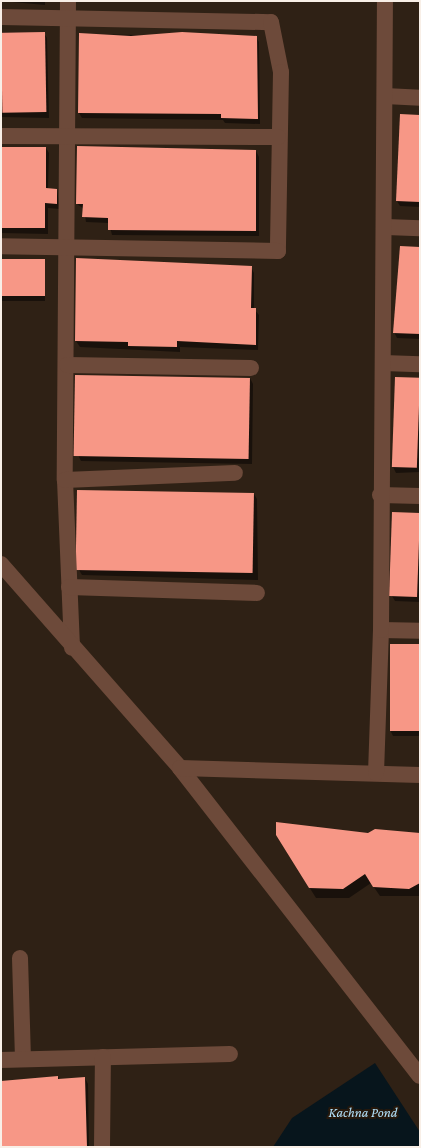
<!DOCTYPE html>
<style>
body{margin:0}
#map{position:relative;width:421px;height:1148px;overflow:hidden;background:#2f2115;font-family:"Crimson Pro",serif}
div>[style]{position:absolute}
.water>*{inset:0;background:#07151c}
.shadow>*{inset:0;background:#0007;transform-origin:0 0}
.building>*{inset:0;background:#f79786;transform-origin:0 0}
.street>*{height:16px;margin:-8px;padding:0 8px;transform-origin:8px;border-radius:8px;background:#6d4a3a}
span{translate:-50% -50%;white-space:nowrap;text-align:center;line-height:1.15;-webkit-text-stroke:4px #25180c;paint-order:stroke}
.water-label{font-size:14px;color:#b1e0f9;font-style:italic}
.frame{position:absolute;inset:0;border:2px solid #f8efe7;pointer-events:none}
</style>
<div id="map">
<div class="water">
<i style="clip-path:polygon(375px 1063px,420px 1132px,420px 1147px,273px 1147px,292px 1118px)"></i>
</div>
<div class="shadow">
<i style="clip-path:polygon(1px 1px,45px 1px,45px 5px)"></i>
<i style="clip-path:polygon(1px 32px,44px 33px,47px 38px,49px 118px,1px 117px)"></i>
<i style="clip-path:polygon(80px 34px,256px 37px,259px 42px,260px 124px,225px 123px,223px 120px,82px 118px,79px 113px)"></i>
<i style="clip-path:polygon(420px 115px,420px 207px,400px 206px,397px 201px)"></i>
<i style="clip-path:polygon(1px 148px,46px 148px,49px 153px,48px 189px,57px 190px,60px 209px,48px 208px,48px 234px,1px 233px)"></i>
<i style="clip-path:polygon(256px 151px,259px 157px,259px 236px,112px 235px,109px 223px,86px 222px,84px 209px,77px 204px)"></i>
<i style="clip-path:polygon(420px 248px,420px 339px,397px 338px,394px 332px)"></i>
<i style="left:1px;top:260px;width:44px;height:41px"></i>
<i style="clip-path:polygon(251px 267px,254px 273px,254px 309px,259px 315px,258px 350px,180px 347px,180px 352px,80px 347px,76px 341px)"></i>
<i style="clip-path:polygon(250px 378px,253px 384px,252px 464px,81px 461px,78px 455px)"></i>
<i style="clip-path:polygon(396px 378px,420px 379px,420px 472px,396px 473px,393px 467px)"></i>
<i style="clip-path:polygon(254px 494px,257px 499px,258px 580px,82px 575px,79px 570px)"></i>
<i style="clip-path:polygon(393px 513px,420px 513px,420px 602px,395px 601px,392px 596px)"></i>
<i style="clip-path:polygon(420px 645px,420px 736px,393px 736px,390px 730px)"></i>
<i style="clip-path:polygon(368px 834px,420px 834px,420px 896px,380px 896px,371px 883px,349px 898px,316px 898px,283px 845px)"></i>
<i style="clip-path:polygon(58px 1077px,60px 1080px,85px 1078px,88px 1084px,89px 1147px,1px 1147px,1px 1082px)"></i>
</div>
<div class="building">
<i style="left:45px;top:32px;width:80px;height:44px;rotate:89deg"></i>
<i style="clip-path:polygon(182px 32px,257px 36px,258px 119px,221px 118px,221px 114px,78px 113px,79px 33px,131px 36px)"></i>
<i style="clip-path:polygon(400px 114px,420px 115px,420px 202px,396px 201px)"></i>
<i style="clip-path:polygon(77px 146px,256px 150px,256px 231px,108px 230px,108px 218px,82px 217px,83px 204px,76px 204px)"></i>
<i style="clip-path:polygon(1px 147px,46px 147px,46px 188px,57px 189px,57px 204px,45px 203px,45px 228px,1px 228px)"></i>
<i style="clip-path:polygon(400px 246px,420px 247px,420px 334px,393px 333px)"></i>
<i style="clip-path:polygon(76px 258px,252px 266px,251px 308px,256px 308px,256px 345px,177px 341px,177px 347px,128px 346px,128px 342px,75px 341px)"></i>
<i style="left:45px;top:259px;width:37px;height:44px;rotate:90deg"></i>
<i style="left:75px;top:375px;width:175px;height:81px;rotate:1deg"></i>
<i style="left:395px;top:377px;width:25px;height:90px;rotate:2deg"></i>
<i style="left:77px;top:490px;width:177px;height:80px;rotate:1deg"></i>
<i style="left:392px;top:512px;width:28px;height:84px;rotate:2deg"></i>
<i style="left:390px;top:644px;width:30px;height:87px"></i>
<i style="clip-path:polygon(276px 822px,368px 833px,375px 829px,420px 833px,420px 883px,409px 889px,373px 887px,365px 874px,343px 889px,309px 888px,276px 835px)"></i>
<i style="clip-path:polygon(58px 1076px,58px 1079px,85px 1077px,87px 1147px,1px 1147px,1px 1081px)"></i>
</div>
<div class="street">
<i style="left:68px;top:1px;width:479px;rotate:90.4deg"></i>
<i style="left:65px;top:480px;width:168px;rotate:87.6deg"></i>
<i style="left:1px;top:17px;width:270px;rotate:1.1deg"></i>
<i style="left:271px;top:22px;width:51px;rotate:78.7deg"></i>
<i style="left:281px;top:72px;width:179px;rotate:91deg"></i>
<i style="left:278px;top:251px;width:277px;rotate:-179deg"></i>
<i style="left:385px;top:96px;width:35px;rotate:3deg"></i>
<i style="left:1px;top:136px;width:277px;rotate:0.2deg"></i>
<i style="left:386px;top:227px;width:34px;rotate:2deg"></i>
<i style="left:383px;top:363px;width:37px;rotate:2deg"></i>
<i style="left:67px;top:365px;width:184px;rotate:0.9deg"></i>
<i style="left:65px;top:480px;width:170px;rotate:-2.4deg"></i>
<i style="left:380px;top:495px;width:40px;rotate:1.4deg"></i>
<i style="left:1px;top:564px;width:271px;rotate:48.7deg"></i>
<i style="left:180px;top:768px;width:390px;rotate:52.1deg"></i>
<i style="left:69px;top:587px;width:188px;rotate:1.8deg"></i>
<i style="left:381px;top:630px;width:39px;rotate:1deg"></i>
<i style="left:180px;top:768px;width:240px;rotate:1.7deg"></i>
<i style="left:376px;top:773px;width:143px;rotate:-88deg"></i>
<i style="left:381px;top:630px;width:629px;rotate:-89.64deg"></i>
<i style="left:20px;top:958px;width:101px;rotate:88.3deg"></i>
<i style="left:1px;top:1060px;width:229px;rotate:-1.5deg"></i>
<i style="left:102px;top:1147px;width:90px;rotate:-89.4deg"></i>
</div>
<div class="water-label">
<span style="left:363px;top:1112px">Kachna Pond</span>
</div>
<div class="frame"></div>
</div>
